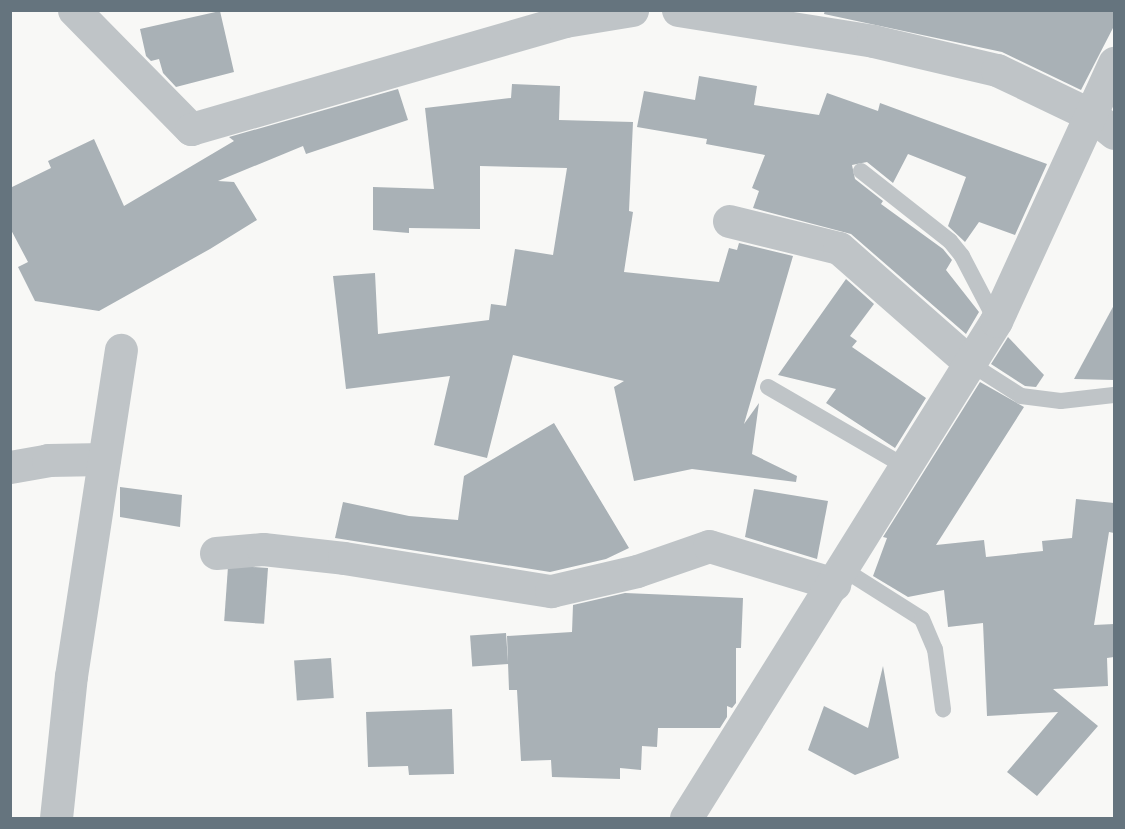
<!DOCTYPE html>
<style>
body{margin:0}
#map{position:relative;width:1125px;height:829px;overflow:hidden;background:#f8f8f6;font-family:"Asap Condensed",sans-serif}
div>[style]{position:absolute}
.building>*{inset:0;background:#a9b1b6;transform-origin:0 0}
.service>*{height:16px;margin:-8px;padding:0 8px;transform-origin:8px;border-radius:8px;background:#bfc4c7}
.minor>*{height:33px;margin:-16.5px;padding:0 16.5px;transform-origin:16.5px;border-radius:16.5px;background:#bfc4c7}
span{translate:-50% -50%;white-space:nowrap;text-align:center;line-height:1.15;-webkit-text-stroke:6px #fff;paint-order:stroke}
.frame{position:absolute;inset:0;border:12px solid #65747e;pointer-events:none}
</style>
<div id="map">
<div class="building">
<i style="clip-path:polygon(825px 10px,1114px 10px,1114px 26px,1081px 90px,1002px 52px,824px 14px)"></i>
<i style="clip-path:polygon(220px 11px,234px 72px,176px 87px,163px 73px,159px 59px,151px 61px,146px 56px,140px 29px)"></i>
<i style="clip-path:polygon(699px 76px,757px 86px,754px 105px,819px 115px,827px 93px,878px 111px,880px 103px,1047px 164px,1015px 235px,979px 222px,965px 242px,948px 226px,966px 177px,908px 154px,893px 183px,867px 162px,852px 165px,855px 179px,883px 201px,881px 204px,943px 249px,952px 260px,946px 270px,979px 312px,966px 334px,851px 234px,753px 208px,759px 191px,752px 188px,765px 155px,706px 144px,707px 139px,637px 127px,644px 91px,695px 100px)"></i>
<i style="clip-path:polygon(512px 84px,560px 86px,559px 120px,633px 122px,629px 211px,633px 212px,624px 272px,719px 282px,729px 248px,737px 250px,739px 243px,793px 256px,744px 424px,759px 403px,752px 454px,797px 476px,796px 482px,692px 469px,634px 481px,614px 387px,624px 381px,513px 355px,487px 458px,434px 445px,450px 376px,346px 389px,333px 276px,375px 273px,378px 334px,489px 320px,491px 304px,506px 306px,515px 249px,553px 255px,567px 168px,480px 166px,480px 229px,409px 228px,409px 233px,373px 230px,373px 187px,434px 189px,425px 108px,511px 98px)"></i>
<i style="clip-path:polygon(398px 89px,408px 120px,306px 154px,303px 146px,218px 181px,234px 182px,257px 220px,210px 249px,99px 311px,35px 301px,18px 267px,28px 262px,10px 228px,10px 188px,51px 168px,48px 161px,94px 139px,124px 206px,234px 141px,229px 137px)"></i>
<i style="clip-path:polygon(846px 279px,874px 304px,850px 336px,857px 341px,852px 347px,926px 398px,895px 448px,826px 403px,836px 389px,778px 375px)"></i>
<i style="clip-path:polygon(1114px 305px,1114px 380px,1074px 379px)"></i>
<i style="clip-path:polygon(1008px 337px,1044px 375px,1036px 387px,1025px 386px,991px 364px)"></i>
<i style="clip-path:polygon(980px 382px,1024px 407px,936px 545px,984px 540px,986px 557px,1043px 551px,1042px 541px,1072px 538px,1076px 499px,1114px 503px,1114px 533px,1109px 532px,1094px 625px,1114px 624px,1114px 657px,1107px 658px,1108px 686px,1053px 689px,1098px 726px,1037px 796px,1007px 772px,1058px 712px,987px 716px,983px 623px,948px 627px,944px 590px,908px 597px,873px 576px,887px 538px,883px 537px)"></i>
<i style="clip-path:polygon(554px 423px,629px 548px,606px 559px,550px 572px,335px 538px,343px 502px,409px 516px,458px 520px,464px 476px)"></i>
<i style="clip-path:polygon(120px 487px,182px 495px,180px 527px,120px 517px)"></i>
<i style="clip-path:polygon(754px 489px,828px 501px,817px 559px,745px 537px)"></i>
<i style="left:268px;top:568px;width:56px;height:40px;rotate:94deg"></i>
<i style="clip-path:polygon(625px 593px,743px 598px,741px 648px,736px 648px,736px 703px,732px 708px,727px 706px,727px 717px,720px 728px,658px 728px,657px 747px,642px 746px,641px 770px,620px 768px,620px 779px,552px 777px,551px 760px,521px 761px,517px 690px,509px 690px,507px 636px,572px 632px,573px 605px)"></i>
<i style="left:506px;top:633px;width:31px;height:36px;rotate:86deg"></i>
<i style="left:331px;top:658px;width:40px;height:37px;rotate:86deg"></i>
<i style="clip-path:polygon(883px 666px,899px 758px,855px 775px,808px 750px,824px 706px,868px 728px)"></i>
<i style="clip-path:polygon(452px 709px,454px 774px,409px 775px,408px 766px,368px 767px,366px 712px)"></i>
</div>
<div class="service">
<i style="left:861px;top:171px;width:113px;rotate:38.2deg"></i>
<i style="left:950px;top:241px;width:19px;rotate:51deg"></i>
<i style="left:962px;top:256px;width:73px;rotate:62.4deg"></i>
<i style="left:971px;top:364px;width:59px;rotate:32.6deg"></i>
<i style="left:1021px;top:396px;width:40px;rotate:7.1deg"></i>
<i style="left:1061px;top:401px;width:53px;rotate:-6.5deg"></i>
<i style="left:768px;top:387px;width:160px;rotate:30.1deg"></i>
<i style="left:843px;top:569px;width:93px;rotate:32.3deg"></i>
<i style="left:922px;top:619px;width:33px;rotate:67deg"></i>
<i style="left:935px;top:649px;width:61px;rotate:82.4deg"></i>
</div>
<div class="minor">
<i style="left:74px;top:10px;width:167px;rotate:45.5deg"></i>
<i style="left:191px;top:129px;width:389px;rotate:-16.1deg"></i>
<i style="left:565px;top:21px;width:68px;rotate:-9.3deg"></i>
<i style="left:678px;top:10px;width:197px;rotate:9deg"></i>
<i style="left:873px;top:41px;width:127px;rotate:13.2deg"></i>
<i style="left:997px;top:70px;width:106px;rotate:25.6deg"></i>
<i style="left:1093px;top:116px;width:27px;rotate:39deg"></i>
<i style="left:729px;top:221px;width:113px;rotate:13.8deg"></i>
<i style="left:839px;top:248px;width:176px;rotate:41.3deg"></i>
<i style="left:10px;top:467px;width:39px;rotate:-10deg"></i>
<i style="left:48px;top:460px;width:56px;rotate:-1deg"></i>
<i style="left:216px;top:553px;width:47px;rotate:-4.9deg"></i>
<i style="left:263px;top:549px;width:81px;rotate:6.3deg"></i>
<i style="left:344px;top:558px;width:210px;rotate:9.1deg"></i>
<i style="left:551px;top:591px;width:88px;rotate:-13.1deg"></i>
<i style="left:637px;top:571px;width:76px;rotate:-19.1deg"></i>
<i style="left:709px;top:546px;width:131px;rotate:16.9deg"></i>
<i style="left:56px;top:818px;width:143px;rotate:-84deg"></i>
<i style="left:71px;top:676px;width:330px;rotate:-81.3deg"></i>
<i style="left:686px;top:818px;width:586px;rotate:-58.05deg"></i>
<i style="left:996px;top:321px;width:284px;rotate:-65.4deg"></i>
</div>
<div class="frame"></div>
</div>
